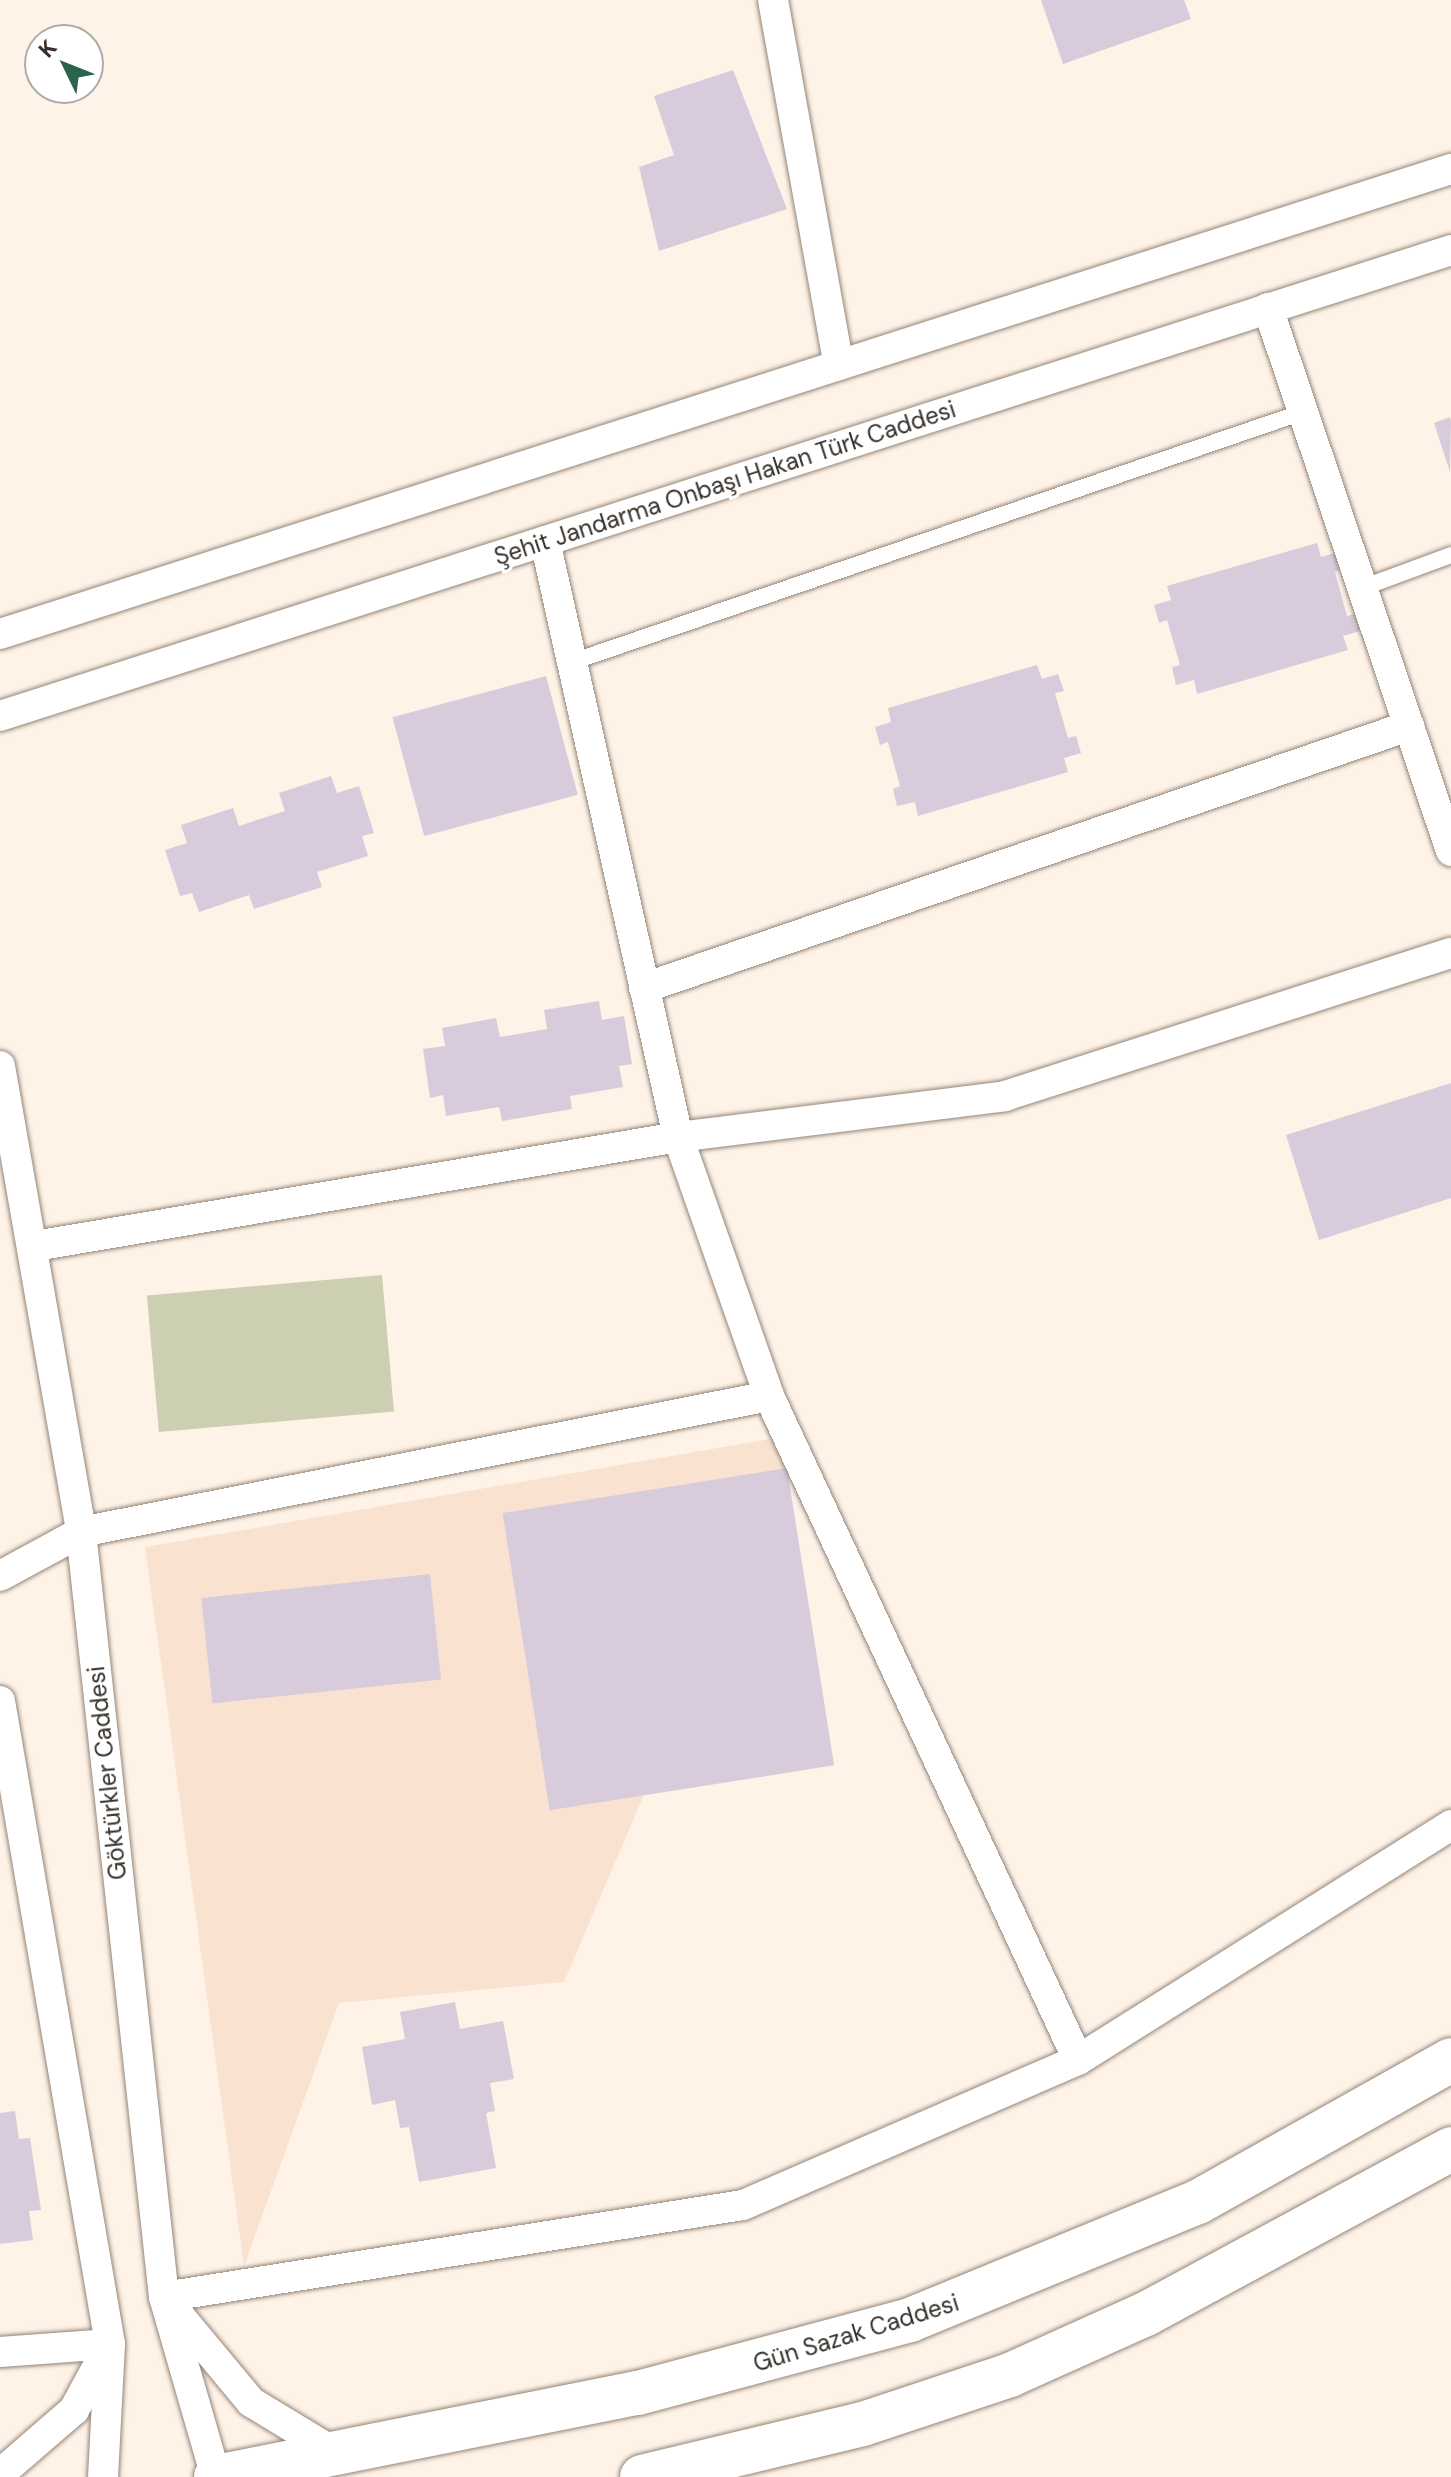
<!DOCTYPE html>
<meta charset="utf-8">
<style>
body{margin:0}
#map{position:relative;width:1451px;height:2477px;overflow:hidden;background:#fff2e7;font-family:"DM Sans",sans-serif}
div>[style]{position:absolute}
.built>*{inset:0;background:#f9e3d0}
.green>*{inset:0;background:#cccfb2;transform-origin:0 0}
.building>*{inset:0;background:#d8ccdc;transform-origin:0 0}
.roads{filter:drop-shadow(0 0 2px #938578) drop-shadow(0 0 2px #938578)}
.lane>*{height:16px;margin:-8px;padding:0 8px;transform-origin:8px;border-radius:8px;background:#fff}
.street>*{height:30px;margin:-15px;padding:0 15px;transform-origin:15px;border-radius:15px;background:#fff}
.secondary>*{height:44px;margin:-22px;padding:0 22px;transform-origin:22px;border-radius:22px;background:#fff}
span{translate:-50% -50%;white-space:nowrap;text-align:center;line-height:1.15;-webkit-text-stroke:7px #fff;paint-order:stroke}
.street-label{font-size:24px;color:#352f2a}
.north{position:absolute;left:24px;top:24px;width:80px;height:80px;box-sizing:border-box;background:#fff;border:2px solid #aeacaa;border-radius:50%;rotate:313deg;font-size:22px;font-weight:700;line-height:32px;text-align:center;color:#352f2a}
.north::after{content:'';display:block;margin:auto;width:28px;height:36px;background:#2b644c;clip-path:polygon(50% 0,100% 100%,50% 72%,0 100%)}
</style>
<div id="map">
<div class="built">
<i style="clip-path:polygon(798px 1434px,564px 1982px,339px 2003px,244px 2266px,145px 1547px)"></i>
</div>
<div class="green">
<i style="left:382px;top:1275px;width:137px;height:236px;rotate:85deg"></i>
</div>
<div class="building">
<i style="clip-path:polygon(1041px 0,1184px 0,1191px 19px,1063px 64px)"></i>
<i style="clip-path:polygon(733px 70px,787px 209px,659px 251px,639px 167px,674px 155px,654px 96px)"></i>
<i style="clip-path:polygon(1450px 417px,1451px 422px,1450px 472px,1434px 423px)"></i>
<i style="clip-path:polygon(1317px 543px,1321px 557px,1338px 552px,1343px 569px,1335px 572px,1347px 616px,1355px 614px,1360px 631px,1343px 636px,1348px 650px,1197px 694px,1194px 680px,1176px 685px,1172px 667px,1180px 665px,1167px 620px,1159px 623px,1154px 605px,1171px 600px,1167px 586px)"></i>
<i style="clip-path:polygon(1037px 665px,1042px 679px,1058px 674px,1064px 691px,1055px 693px,1068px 738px,1076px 736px,1081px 753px,1064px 758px,1068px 772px,918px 816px,915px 802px,897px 806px,893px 789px,900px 786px,888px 742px,880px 745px,875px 727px,891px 722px,888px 708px)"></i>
<i style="left:546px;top:676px;width:123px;height:159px;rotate:75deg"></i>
<i style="clip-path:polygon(331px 776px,337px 793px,359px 786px,374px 833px,362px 836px,368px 856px,317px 872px,322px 887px,254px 909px,249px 895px,199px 912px,192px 893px,180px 896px,165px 850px,187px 843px,181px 825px,233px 808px,239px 826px,285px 811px,279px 793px)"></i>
<i style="clip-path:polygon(599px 1001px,602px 1020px,624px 1016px,632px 1064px,619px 1066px,623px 1087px,570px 1096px,572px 1109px,502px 1121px,499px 1107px,446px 1116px,443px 1095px,430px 1098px,423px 1049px,445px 1046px,442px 1028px,496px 1018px,500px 1037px,547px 1029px,544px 1010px)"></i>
<i style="clip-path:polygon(1451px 1083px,1451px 1198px,1319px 1240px,1286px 1135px)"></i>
<i style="left:787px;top:1468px;width:301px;height:288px;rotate:81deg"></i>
<i style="left:430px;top:1574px;width:106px;height:230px;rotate:84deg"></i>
<i style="clip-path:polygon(455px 2002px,460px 2029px,503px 2021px,514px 2079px,490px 2083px,495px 2111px,486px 2113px,496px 2168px,419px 2182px,409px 2127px,400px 2128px,395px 2100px,372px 2105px,362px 2047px,405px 2039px,400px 2012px)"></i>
<i style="clip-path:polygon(15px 2111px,19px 2139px,30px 2138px,41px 2210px,29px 2211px,33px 2240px,0 2244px,0 2113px)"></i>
</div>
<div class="roads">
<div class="lane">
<i style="left:1362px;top:588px;width:95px;rotate:-20.3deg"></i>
<i style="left:572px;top:662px;width:773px;rotate:-18.88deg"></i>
</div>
<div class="street">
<i style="left:773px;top:0;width:371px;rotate:79.8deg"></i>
<i style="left:1268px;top:308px;width:573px;rotate:71.38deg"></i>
<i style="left:545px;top:541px;width:611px;rotate:77.42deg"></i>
<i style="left:678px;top:1137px;width:275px;rotate:70.6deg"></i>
<i style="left:769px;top:1396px;width:732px;rotate:65.04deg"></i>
<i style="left:0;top:634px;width:1524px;rotate:-17.77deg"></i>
<i style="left:0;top:716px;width:1524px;rotate:-17.8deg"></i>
<i style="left:644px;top:988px;width:809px;rotate:-18.91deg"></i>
<i style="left:0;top:1066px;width:473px;rotate:80.1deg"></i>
<i style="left:81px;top:1532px;width:769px;rotate:83.81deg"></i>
<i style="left:164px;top:2297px;width:187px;rotate:73.9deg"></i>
<i style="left:35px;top:1246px;width:652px;rotate:-9.62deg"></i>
<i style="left:678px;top:1137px;width:330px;rotate:-7.1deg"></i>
<i style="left:1005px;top:1096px;width:468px;rotate:-17.8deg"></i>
<i style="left:0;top:1576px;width:92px;rotate:-28.5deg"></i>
<i style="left:81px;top:1532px;width:701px;rotate:-11.18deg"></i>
<i style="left:0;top:1701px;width:652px;rotate:80.29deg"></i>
<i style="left:110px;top:2344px;width:133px;rotate:93deg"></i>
<i style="left:164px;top:2297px;width:586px;rotate:-9.03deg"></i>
<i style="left:743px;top:2205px;width:365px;rotate:-23.4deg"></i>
<i style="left:1078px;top:2060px;width:441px;rotate:-32.2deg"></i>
<i style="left:173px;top:2308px;width:122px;rotate:50.3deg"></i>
<i style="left:251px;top:2402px;width:100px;rotate:31.2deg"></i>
<i style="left:0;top:2352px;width:110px;rotate:-4.2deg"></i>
<i style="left:0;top:2474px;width:98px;rotate:-40.9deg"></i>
<i style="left:74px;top:2410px;width:69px;rotate:-61.6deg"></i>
</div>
<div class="secondary">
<i style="left:216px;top:2477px;width:430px;rotate:-11.3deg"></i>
<i style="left:638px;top:2393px;width:282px;rotate:-15deg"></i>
<i style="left:910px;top:2320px;width:311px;rotate:-22.3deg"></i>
<i style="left:1198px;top:2202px;width:290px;rotate:-29.3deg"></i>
<i style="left:642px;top:2477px;width:227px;rotate:-13.5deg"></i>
<i style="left:863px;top:2424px;width:155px;rotate:-18.4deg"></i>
<i style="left:1010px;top:2375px;width:149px;rotate:-24.2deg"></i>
<i style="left:1146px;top:2314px;width:347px;rotate:-28.4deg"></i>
</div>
</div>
<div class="street-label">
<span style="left:725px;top:483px;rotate:-18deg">Şehit Jandarma Onbaşı Hakan Türk Caddesi</span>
<span style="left:107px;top:1773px;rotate:-96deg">Göktürkler Caddesi</span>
<span style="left:856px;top:2333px;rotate:-17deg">Gün Sazak Caddesi</span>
</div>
<div class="north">K</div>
</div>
